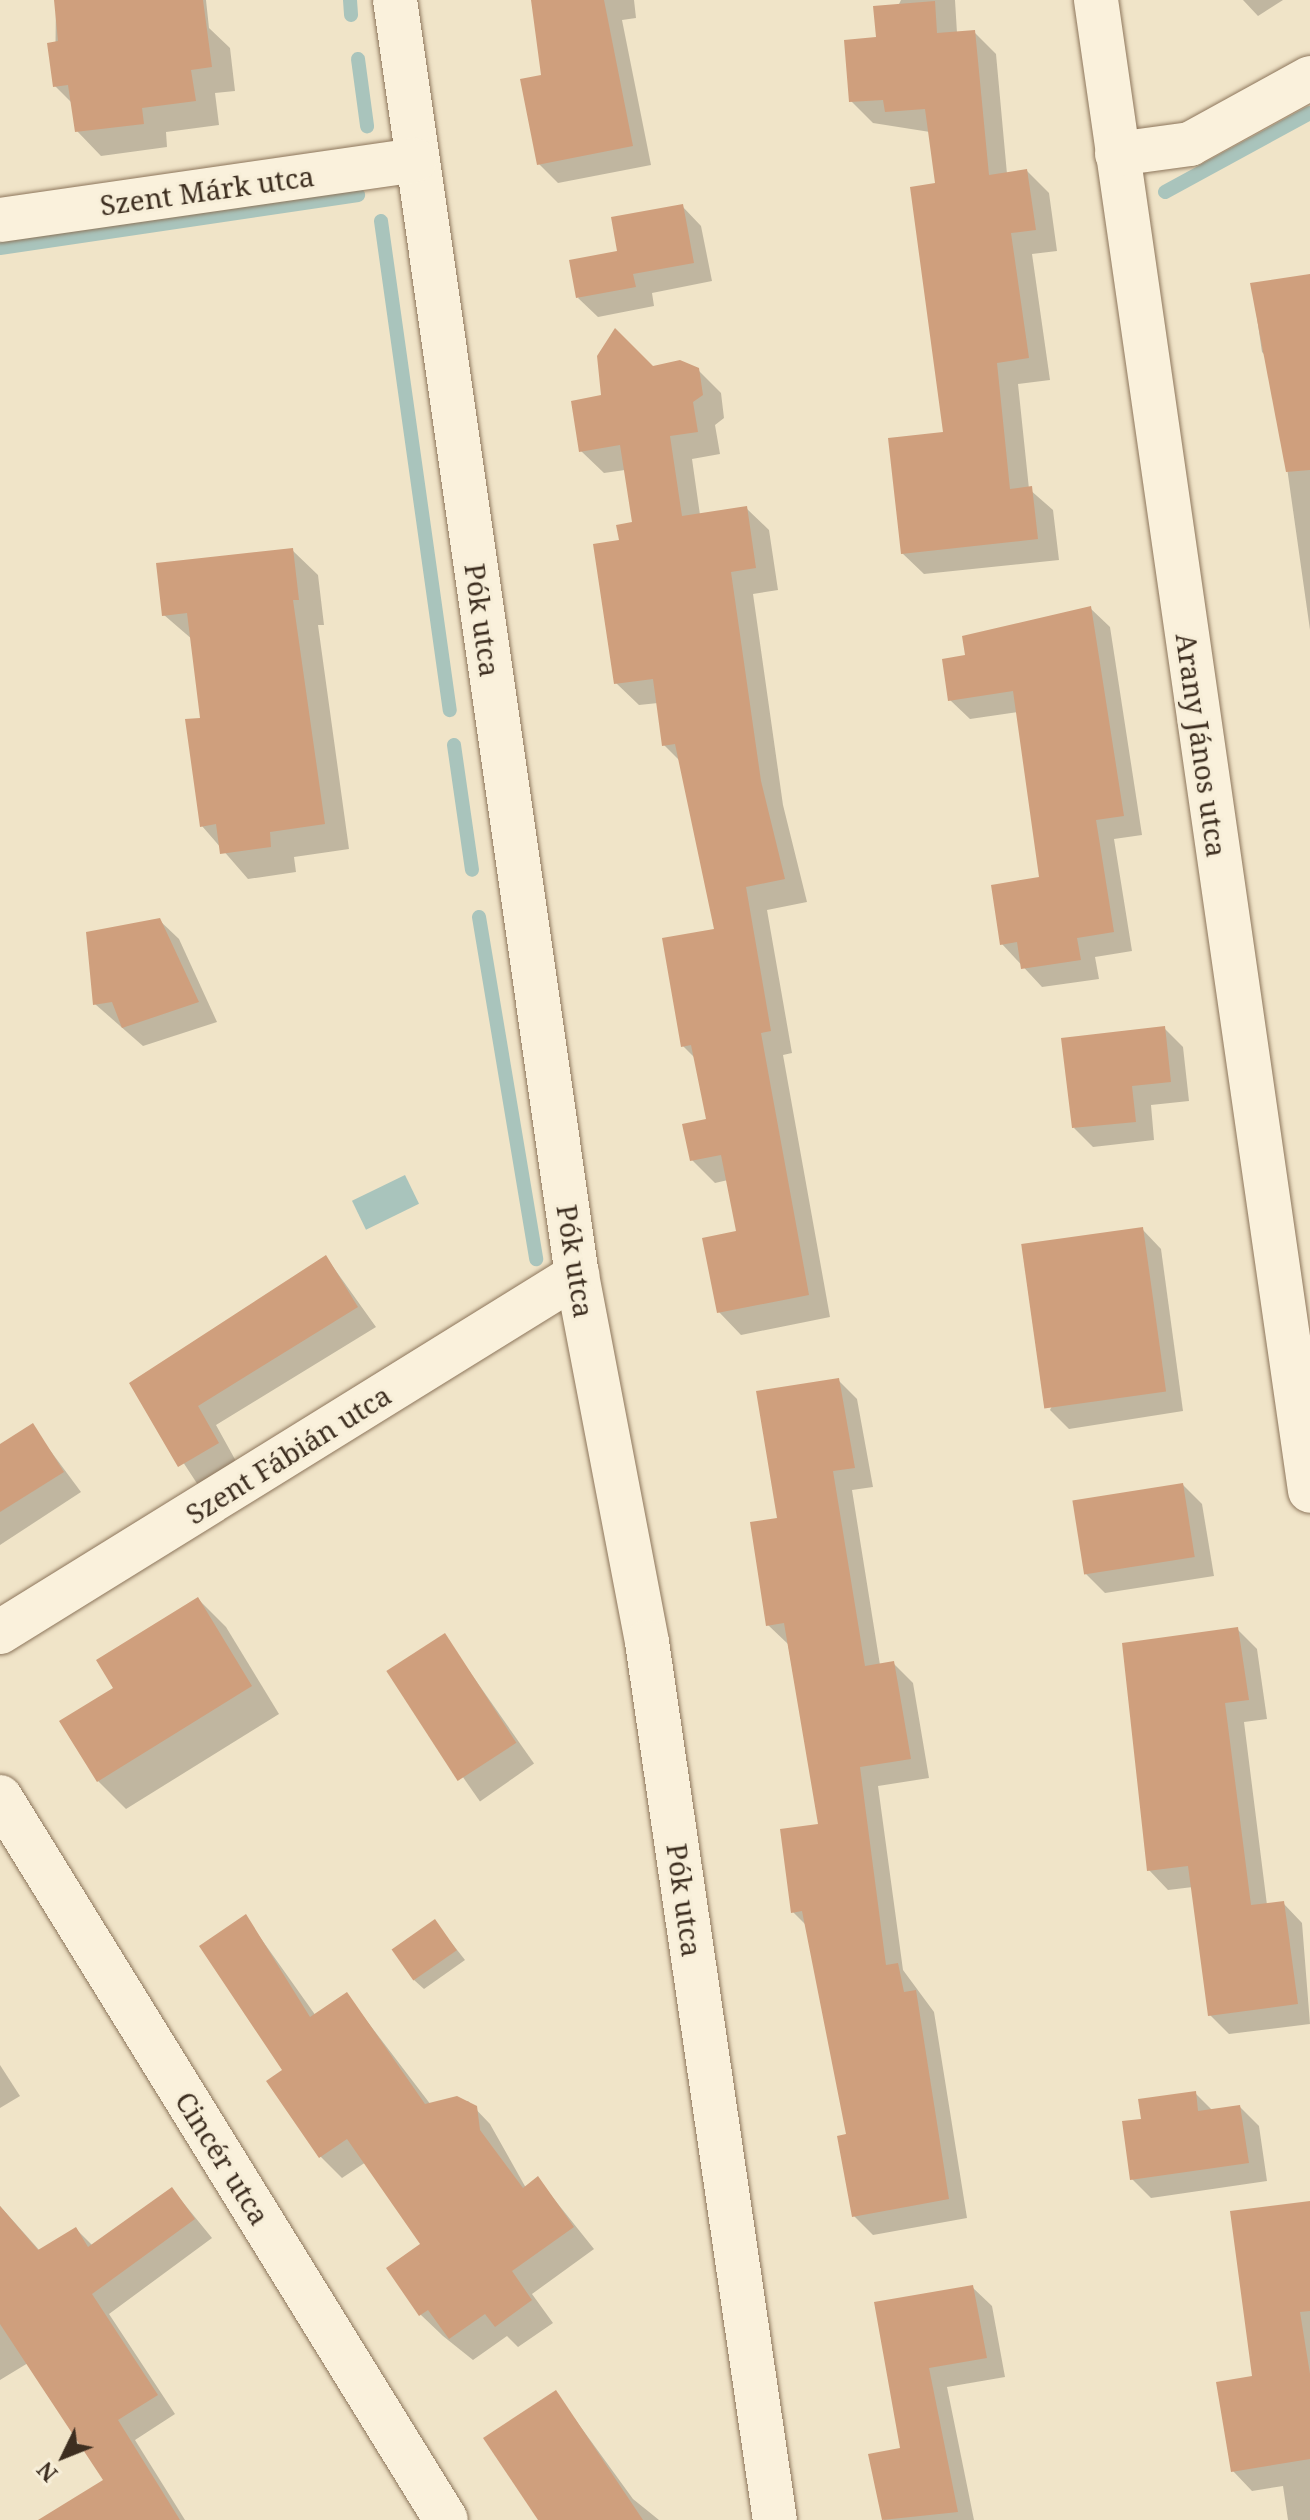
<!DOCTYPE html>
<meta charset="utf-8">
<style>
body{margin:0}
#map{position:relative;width:1310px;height:2520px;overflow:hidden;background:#f0e4c8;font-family:"Noto Serif",serif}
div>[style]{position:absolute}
.water>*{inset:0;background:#a9c4bc;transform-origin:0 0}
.shadow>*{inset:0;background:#0003;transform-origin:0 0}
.stream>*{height:14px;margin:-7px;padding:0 7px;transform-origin:7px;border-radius:7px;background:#a9c4bc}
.building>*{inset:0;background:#cf9f7d;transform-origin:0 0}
.roads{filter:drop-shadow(0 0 2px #8d765c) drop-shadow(0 0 2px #8d765c)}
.minor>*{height:44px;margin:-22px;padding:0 22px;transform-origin:22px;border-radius:22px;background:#faf1dc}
span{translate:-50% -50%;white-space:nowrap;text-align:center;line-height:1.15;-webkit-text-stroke:6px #f7eed8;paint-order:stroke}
.street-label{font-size:28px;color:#3d2e20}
.north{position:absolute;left:24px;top:2416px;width:80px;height:80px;-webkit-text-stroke:6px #f7eed8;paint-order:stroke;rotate:227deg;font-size:22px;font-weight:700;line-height:32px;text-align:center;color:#3d2e20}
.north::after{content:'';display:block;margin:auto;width:28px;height:36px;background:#3d2e20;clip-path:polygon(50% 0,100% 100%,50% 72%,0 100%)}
</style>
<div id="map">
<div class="water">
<i style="left:405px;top:1175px;width:32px;height:59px;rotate:64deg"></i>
</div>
<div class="shadow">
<i style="clip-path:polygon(56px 0,206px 0,209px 28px,230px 48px,235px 91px,215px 93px,219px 125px,166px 132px,167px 147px,101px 156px,77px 131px,73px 104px,55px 86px)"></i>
<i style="clip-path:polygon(533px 0,634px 0,636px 18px,622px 20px,651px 165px,558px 183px,539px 164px,543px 76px)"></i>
<i style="clip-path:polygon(901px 0,955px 0,957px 33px,974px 32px,996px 54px,1007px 174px,1027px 171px,1049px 193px,1057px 251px,1032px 254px,1050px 380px,1018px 384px,1029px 489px,1053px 510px,1059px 560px,924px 574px,902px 553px,945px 433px,937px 185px,930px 132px,873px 123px,851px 101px)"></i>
<i style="clip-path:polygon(1243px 0,1283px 0,1258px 16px)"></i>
<i style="clip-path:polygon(682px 206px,701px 226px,712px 281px,652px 293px,654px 306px,598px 317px,578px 298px,619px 252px)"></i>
<i style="clip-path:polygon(1310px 276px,1310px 630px,1272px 362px,1262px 352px,1252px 284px)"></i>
<i style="clip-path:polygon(653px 368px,698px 370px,721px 393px,724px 418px,715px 425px,720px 454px,692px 459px,700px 515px,746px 508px,769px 530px,778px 590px,753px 594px,783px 805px,807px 902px,767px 910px,792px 1053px,783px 1055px,830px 1317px,741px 1335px,719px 1312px,738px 1233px,728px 1180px,715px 1183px,692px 1160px,709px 1120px,696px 1059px,683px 1046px,716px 931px,681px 762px,664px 745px,658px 703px,639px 705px,616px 683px,621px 542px,634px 524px,625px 470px,604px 473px,581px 451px,603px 397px)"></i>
<i style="clip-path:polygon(292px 550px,318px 575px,324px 625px,318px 625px,349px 849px,294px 857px,296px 872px,248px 879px,202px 826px,203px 719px,193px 640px,164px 615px)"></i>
<i style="clip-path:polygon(1090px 608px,1110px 627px,1142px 835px,1114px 839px,1132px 951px,1095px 957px,1099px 979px,1042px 987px,1002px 944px,1041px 879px,1018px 712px,970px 719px,950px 700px,967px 657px)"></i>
<i style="clip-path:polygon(159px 920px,179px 939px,217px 1022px,143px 1046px,95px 1004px)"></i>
<i style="clip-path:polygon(1164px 1028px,1183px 1047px,1189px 1101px,1151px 1105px,1154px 1140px,1093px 1147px,1074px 1128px)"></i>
<i style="clip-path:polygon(1142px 1229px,1161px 1249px,1183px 1411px,1069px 1429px,1050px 1410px)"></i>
<i style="clip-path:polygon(326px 1257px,376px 1327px,216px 1425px,237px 1463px,198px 1485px,132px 1384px)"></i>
<i style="clip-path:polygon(838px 1380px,857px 1399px,873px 1487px,852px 1490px,880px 1665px,893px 1663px,913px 1683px,929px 1778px,878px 1786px,903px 1970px,934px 2012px,967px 2218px,873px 2235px,854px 2216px,848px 2136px,806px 1925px,793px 1912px,820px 1826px,788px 1644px,768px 1625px,779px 1519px)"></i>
<i style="clip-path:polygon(32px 1426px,81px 1492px,0 1545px,0 1446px)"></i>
<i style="clip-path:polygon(1183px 1485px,1202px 1504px,1214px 1576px,1105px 1593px,1086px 1574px)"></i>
<i style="clip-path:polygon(198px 1599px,226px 1627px,279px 1714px,126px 1809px,98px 1781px,116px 1688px)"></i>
<i style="clip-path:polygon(1238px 1630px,1257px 1649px,1267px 1719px,1244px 1722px,1267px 1905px,1283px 1903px,1302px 1923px,1310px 2024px,1229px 2034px,1210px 2015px,1193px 1887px,1168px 1890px,1149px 1870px)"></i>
<i style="left:444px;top:1635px;width:157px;height:66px;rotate:55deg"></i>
<i style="clip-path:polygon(245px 1916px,316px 2016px,347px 1995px,431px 2105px,468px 2101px,490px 2124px,526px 2188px,538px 2179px,594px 2249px,532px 2294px,553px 2323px,518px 2347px,507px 2336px,473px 2360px,443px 2336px,421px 2315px,423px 2245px,366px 2162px,342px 2178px,321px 2157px,285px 2071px)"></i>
<i style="clip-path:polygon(435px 1922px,465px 1960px,424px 1989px,414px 1980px)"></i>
<i style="clip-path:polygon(0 2065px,20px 2096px,0 2108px)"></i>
<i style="clip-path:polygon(1195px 2093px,1213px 2111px,1240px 2107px,1259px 2126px,1267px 2181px,1151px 2198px,1132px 2179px,1143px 2120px)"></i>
<i style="clip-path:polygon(172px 2189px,212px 2238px,109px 2314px,175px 2414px,135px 2440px,185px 2520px,42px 2520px,105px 2480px,28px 2363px,0 2380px,0 2206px,40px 2251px,76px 2229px,93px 2246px)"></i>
<i style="clip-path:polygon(1310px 2203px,1310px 2520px,1288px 2520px,1283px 2486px,1252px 2491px,1233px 2471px)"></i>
<i style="clip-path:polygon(972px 2287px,992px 2306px,1005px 2377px,947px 2387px,974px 2520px,884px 2520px,871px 2455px,902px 2449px,876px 2304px)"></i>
<i style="clip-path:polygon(556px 2393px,633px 2499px,659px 2520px,543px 2520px)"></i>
</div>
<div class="stream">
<i style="left:350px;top:0;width:15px;rotate:86deg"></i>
<i style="left:358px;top:59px;width:68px;rotate:82.3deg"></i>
<i style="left:1165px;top:192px;width:165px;rotate:-28.6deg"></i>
<i style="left:381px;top:221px;width:494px;rotate:82deg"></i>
<i style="left:0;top:248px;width:362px;rotate:-8.4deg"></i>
<i style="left:454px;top:745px;width:126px;rotate:81.8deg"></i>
<i style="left:479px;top:917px;width:347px;rotate:80.5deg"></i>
</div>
<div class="building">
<i style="clip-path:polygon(54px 0,203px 0,212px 67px,191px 70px,196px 101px,142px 108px,144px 124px,75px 132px,68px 85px,53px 87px,47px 43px,58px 41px)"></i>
<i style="clip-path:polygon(531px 0,604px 0,633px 146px,537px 165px,520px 79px,541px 75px)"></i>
<i style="clip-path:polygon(935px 1px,937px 33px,975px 30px,989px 175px,1027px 169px,1036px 230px,1011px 233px,1029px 358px,997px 363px,1010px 489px,1032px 486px,1038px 539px,901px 554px,888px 438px,943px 432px,910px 187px,935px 183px,925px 109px,885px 112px,883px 100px,849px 102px,844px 40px,876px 37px,873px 6px)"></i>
<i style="clip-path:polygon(683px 204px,694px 263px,633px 274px,636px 287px,576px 298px,569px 260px,617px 251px,611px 217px)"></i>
<i style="clip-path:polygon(1310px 274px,1310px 470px,1286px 472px,1250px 283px)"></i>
<i style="clip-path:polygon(615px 328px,653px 366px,680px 360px,699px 368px,703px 395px,693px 402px,698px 432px,670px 436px,682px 516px,747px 506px,756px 568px,731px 572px,761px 781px,785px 879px,746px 887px,771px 1031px,761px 1033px,809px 1295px,717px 1313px,702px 1238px,736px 1231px,721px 1155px,690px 1161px,682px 1124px,706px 1119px,691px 1045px,681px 1047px,662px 938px,714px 929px,675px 744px,662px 746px,653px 679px,614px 684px,593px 544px,619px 540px,616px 525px,632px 522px,620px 445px,579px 452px,571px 401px,601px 395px,597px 356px)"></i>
<i style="clip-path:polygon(293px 548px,299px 600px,293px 600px,325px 824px,270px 832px,271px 847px,220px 854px,216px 824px,200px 827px,185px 719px,200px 718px,187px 613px,162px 616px,156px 563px)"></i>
<i style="clip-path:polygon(1091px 606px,1124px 816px,1096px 820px,1114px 932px,1077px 938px,1081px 960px,1021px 969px,1017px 942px,1000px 945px,991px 885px,1039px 877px,1013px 691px,948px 701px,942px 659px,965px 655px,962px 636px)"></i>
<i style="clip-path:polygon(160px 918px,199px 1002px,122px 1028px,112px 1002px,93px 1005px,86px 932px)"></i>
<i style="clip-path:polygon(1165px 1026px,1171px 1082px,1132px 1086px,1136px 1122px,1072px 1128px,1061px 1038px)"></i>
<i style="left:1143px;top:1227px;width:166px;height:123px;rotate:82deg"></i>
<i style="clip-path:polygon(326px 1255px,358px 1307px,198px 1406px,219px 1443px,178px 1467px,129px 1383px)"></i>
<i style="clip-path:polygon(839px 1378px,855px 1468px,833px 1471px,865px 1666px,894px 1661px,911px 1759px,860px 1767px,886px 1965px,898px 1963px,904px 1992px,916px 1990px,949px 2199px,852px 2217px,837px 2136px,846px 2134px,802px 1911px,791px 1913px,780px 1829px,818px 1824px,784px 1623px,766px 1626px,750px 1522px,777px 1518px,756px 1391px)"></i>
<i style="clip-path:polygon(33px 1423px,64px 1472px,0 1512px,0 1444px)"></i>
<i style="left:1183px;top:1483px;width:75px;height:112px;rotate:81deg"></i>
<i style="clip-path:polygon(198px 1597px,252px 1686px,97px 1782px,59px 1721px,113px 1688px,96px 1660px)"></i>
<i style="clip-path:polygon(1238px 1627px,1249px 1700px,1225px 1703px,1251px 1905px,1284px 1901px,1298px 2004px,1208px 2016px,1188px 1866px,1147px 1871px,1122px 1643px)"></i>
<i style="left:445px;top:1633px;width:131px;height:70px;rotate:57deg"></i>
<i style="clip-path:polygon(246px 1914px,310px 2017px,347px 1992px,425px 2104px,457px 2096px,477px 2106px,480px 2130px,523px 2188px,538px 2176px,574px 2227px,512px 2271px,532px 2300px,495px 2327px,485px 2314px,449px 2339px,428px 2310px,419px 2316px,386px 2268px,420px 2244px,347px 2139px,319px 2158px,266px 2081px,282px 2070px,199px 1946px)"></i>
<i style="left:435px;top:1919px;width:38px;height:53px;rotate:55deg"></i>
<i style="clip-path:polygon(1196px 2091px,1198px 2111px,1240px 2105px,1249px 2163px,1130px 2180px,1122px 2121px,1141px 2119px,1138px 2099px)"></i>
<i style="clip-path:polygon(172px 2187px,195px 2219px,92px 2294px,158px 2395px,118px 2420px,180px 2520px,38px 2520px,103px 2480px,0 2324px,0 2206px,38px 2250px,76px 2227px,88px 2247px)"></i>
<i style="clip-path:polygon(1310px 2201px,1310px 2311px,1300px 2312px,1310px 2374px,1310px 2459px,1231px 2472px,1216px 2382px,1252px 2376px,1230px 2211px)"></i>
<i style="clip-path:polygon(973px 2285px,987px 2358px,929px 2368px,958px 2512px,882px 2520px,868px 2454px,900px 2448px,874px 2302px)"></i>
<i style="clip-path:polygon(556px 2390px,643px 2520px,538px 2520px,483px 2438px)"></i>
</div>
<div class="roads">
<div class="minor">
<i style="left:395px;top:0;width:1288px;rotate:81.88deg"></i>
<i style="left:577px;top:1275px;width:374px;rotate:79.2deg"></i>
<i style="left:647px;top:1642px;width:887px;rotate:81.71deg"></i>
<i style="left:1096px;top:0;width:1506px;rotate:81.83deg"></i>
<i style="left:1117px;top:154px;width:74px;rotate:-7.8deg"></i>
<i style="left:1190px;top:144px;width:137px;rotate:-28.8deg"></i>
<i style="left:0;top:220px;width:419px;rotate:-8.2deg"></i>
<i style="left:0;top:1632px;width:679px;rotate:-31.75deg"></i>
<i style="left:0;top:1797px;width:849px;rotate:58.33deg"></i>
</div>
</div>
<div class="street-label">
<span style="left:207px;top:190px;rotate:-8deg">Szent Márk utca</span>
<span style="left:483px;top:620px;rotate:82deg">Pók utca</span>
<span style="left:1202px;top:745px;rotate:82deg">Arany János utca</span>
<span style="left:576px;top:1261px;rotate:81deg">Pók utca</span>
<span style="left:288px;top:1454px;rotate:-32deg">Szent Fábián utca</span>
<span style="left:685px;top:1900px;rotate:82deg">Pók utca</span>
<span style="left:223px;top:2158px;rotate:58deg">Cincér utca</span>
</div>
<div class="north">N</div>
</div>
